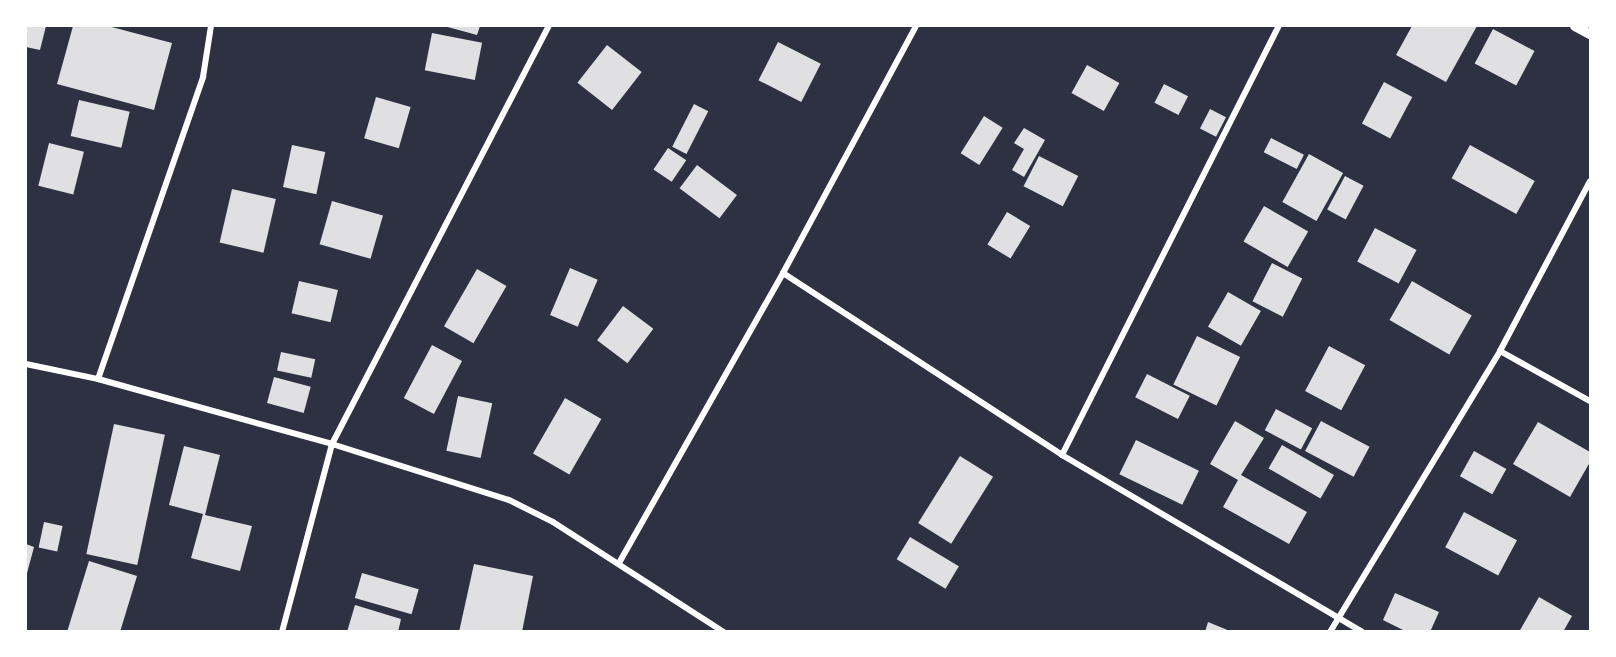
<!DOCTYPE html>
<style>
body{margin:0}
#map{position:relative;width:1616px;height:657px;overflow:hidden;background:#2d3142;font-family:Literata,serif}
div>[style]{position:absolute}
.building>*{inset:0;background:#e0e0e3;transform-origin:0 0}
.minor>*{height:6px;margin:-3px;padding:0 3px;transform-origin:3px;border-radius:3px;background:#fff}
.tertiary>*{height:10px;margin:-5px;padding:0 5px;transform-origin:5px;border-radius:5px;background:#fff}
span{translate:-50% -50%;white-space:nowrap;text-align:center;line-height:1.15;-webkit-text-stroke:6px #fff;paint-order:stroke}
.frame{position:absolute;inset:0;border:27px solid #fff;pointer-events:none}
</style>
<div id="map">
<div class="building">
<i style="clip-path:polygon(26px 26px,46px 26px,40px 50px,26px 47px)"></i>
<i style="clip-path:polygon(73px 26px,108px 26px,172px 43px,154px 110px,57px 84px)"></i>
<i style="clip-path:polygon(444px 26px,480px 26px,477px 35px)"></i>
<i style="clip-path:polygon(1412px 26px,1477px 26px,1446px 82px,1396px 55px)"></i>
<i style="left:1493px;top:29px;width:47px;height:39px;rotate:28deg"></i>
<i style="left:432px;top:33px;width:51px;height:38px;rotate:11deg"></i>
<i style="left:778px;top:42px;width:48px;height:43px;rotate:27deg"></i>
<i style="left:607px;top:45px;width:44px;height:48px;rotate:38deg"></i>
<i style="left:1087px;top:65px;width:37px;height:32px;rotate:29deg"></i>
<i style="left:1384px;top:82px;width:32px;height:47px;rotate:28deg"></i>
<i style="left:1164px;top:84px;width:27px;height:21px;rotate:27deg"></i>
<i style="left:376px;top:97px;width:36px;height:43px;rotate:16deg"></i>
<i style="left:79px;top:100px;width:52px;height:37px;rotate:13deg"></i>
<i style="left:694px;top:104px;width:16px;height:48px;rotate:27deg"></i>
<i style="left:1210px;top:109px;width:18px;height:22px;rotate:27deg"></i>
<i style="left:984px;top:116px;width:22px;height:44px;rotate:32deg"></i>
<i style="clip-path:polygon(1024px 128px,1045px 140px,1024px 177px,1012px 170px,1024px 149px,1014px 143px)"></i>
<i style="left:1271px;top:138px;width:37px;height:16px;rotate:27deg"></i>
<i style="left:49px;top:143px;width:36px;height:44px;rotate:14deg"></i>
<i style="left:292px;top:145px;width:34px;height:43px;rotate:12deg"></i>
<i style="left:1470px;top:145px;width:74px;height:38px;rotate:29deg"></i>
<i style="left:668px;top:148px;width:22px;height:26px;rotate:34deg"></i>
<i style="left:1309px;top:154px;width:39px;height:55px;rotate:29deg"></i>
<i style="left:1039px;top:156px;width:44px;height:34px;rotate:27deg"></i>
<i style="left:697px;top:165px;width:50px;height:29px;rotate:37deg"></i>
<i style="left:1345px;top:176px;width:21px;height:38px;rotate:28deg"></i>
<i style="left:232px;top:189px;width:45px;height:55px;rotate:13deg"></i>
<i style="left:332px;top:201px;width:53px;height:45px;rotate:16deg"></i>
<i style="left:1264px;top:206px;width:51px;height:41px;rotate:30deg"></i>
<i style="left:1007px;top:212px;width:27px;height:38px;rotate:31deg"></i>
<i style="left:1375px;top:228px;width:47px;height:38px;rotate:28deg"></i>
<i style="left:1272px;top:263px;width:34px;height:43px;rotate:27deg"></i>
<i style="left:570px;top:268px;width:30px;height:51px;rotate:23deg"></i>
<i style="left:477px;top:269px;width:34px;height:66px;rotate:30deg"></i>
<i style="left:299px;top:281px;width:40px;height:33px;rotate:13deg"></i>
<i style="left:1412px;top:281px;width:69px;height:45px;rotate:30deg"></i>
<i style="left:1228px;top:292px;width:38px;height:40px;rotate:30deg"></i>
<i style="left:623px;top:306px;width:38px;height:43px;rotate:37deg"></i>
<i style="left:1197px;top:336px;width:48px;height:54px;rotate:26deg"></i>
<i style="left:432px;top:345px;width:34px;height:60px;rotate:28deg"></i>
<i style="left:1329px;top:346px;width:41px;height:51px;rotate:28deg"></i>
<i style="left:281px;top:352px;width:35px;height:19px;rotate:12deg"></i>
<i style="left:1147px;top:374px;width:48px;height:26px;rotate:27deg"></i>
<i style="left:274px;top:377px;width:38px;height:27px;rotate:15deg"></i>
<i style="left:458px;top:396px;width:35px;height:56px;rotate:12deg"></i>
<i style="left:565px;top:398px;width:42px;height:64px;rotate:30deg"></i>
<i style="left:1276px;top:409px;width:41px;height:24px;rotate:28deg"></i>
<i style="clip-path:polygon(1235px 421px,1264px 438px,1241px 475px,1307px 512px,1289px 544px,1223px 507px,1238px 480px,1210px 464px)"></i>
<i style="left:1321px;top:421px;width:55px;height:34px;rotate:28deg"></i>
<i style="clip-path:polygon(1538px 422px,1590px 452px,1590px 462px,1570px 497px,1513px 464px)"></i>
<i style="left:114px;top:424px;width:52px;height:133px;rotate:12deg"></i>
<i style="left:1136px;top:440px;width:70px;height:38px;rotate:26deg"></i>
<i style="left:1282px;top:445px;width:60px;height:27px;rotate:30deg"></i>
<i style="clip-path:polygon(184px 446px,220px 455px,205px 515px,252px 526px,240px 571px,191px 558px,203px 514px,169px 505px)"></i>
<i style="left:1474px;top:451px;width:37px;height:29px;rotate:29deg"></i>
<i style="left:960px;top:456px;width:39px;height:79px;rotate:32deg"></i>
<i style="left:1464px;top:512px;width:60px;height:40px;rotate:28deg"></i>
<i style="left:44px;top:522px;width:19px;height:26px;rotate:12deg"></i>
<i style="left:910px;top:537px;width:57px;height:26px;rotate:31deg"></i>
<i style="clip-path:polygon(26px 544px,34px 547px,26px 577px)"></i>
<i style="clip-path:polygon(89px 561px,137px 576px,120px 632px,67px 632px)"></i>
<i style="clip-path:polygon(474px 564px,533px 576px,522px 632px,459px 632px)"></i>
<i style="left:362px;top:573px;width:59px;height:26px;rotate:16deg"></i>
<i style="clip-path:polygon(1395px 593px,1439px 612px,1430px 632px,1407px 632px,1383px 620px)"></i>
<i style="clip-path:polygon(1539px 597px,1572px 616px,1563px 632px,1519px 632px)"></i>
<i style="clip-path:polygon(355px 605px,401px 619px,398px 632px,347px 632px)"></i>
<i style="clip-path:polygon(1208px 622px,1230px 631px,1230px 632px,1205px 632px)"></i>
</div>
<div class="minor">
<i style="left:783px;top:273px;width:333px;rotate:33.1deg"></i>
<i style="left:1062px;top:455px;width:348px;rotate:30.5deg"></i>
<i style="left:1500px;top:351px;width:103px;rotate:29.1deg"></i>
<i style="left:26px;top:364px;width:74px;rotate:11.8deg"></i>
<i style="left:98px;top:379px;width:243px;rotate:15.5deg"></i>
<i style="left:332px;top:444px;width:186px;rotate:17.6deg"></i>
<i style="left:509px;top:500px;width:49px;rotate:26.6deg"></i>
<i style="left:553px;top:522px;width:203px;rotate:32.8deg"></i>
<i style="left:98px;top:379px;width:320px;rotate:-70.8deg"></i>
<i style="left:203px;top:77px;width:52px;rotate:-81.1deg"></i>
<i style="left:1062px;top:455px;width:481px;rotate:-63.2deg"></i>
<i style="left:619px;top:563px;width:333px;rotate:-60.5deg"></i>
<i style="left:783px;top:273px;width:281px;rotate:-61.7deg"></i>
<i style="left:282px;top:632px;width:195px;rotate:-75.1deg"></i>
<i style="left:332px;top:444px;width:471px;rotate:-62.6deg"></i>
<i style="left:1330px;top:632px;width:328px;rotate:-58.8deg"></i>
<i style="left:1500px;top:351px;width:192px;rotate:-62.1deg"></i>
</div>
<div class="tertiary">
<i style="left:1575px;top:26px;width:17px;rotate:28deg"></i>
</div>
<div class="frame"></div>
</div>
